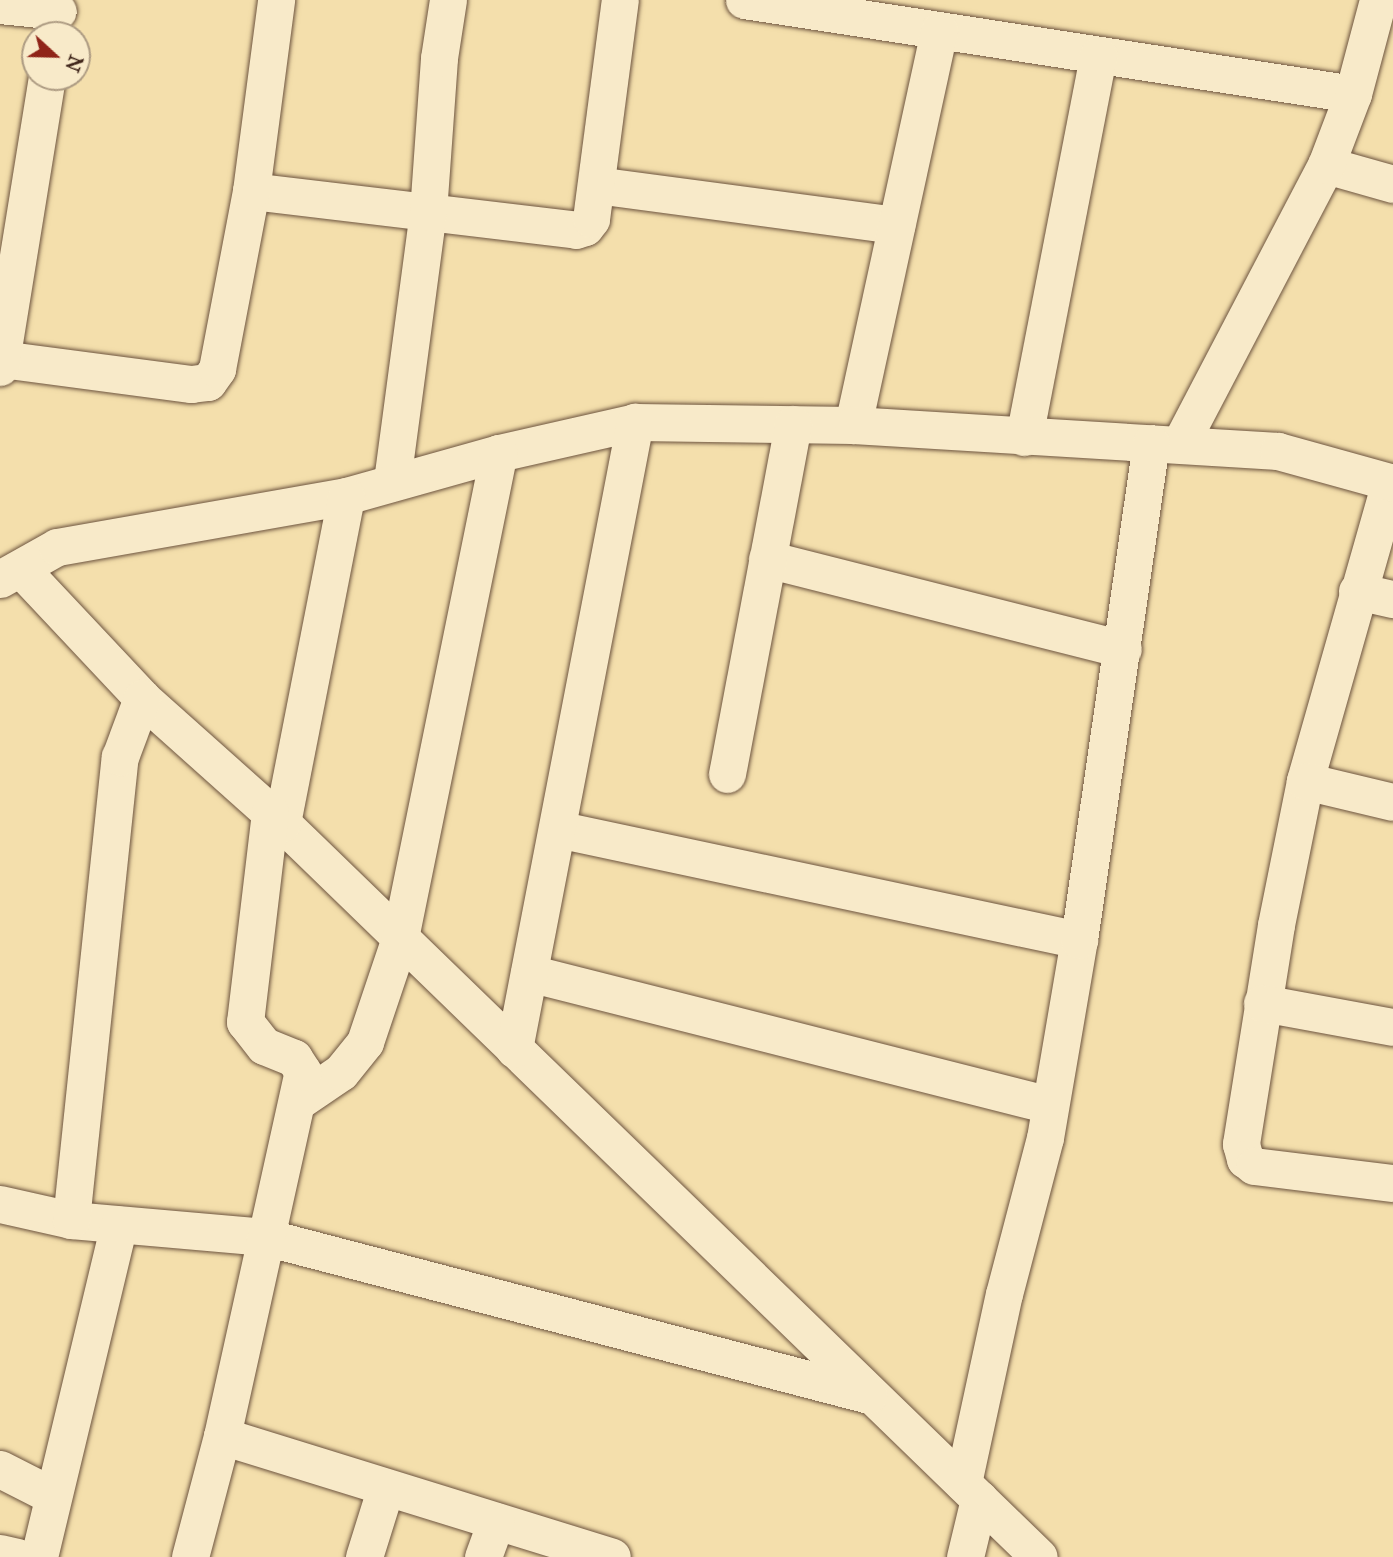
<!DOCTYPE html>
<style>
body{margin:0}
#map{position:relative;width:1393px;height:1557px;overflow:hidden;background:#f4dfac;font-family:"IM FELL Great Primer",serif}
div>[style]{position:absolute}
.roads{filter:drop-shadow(0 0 2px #6d543f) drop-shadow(0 0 2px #6d543f)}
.minor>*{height:37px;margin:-18.5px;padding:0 18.5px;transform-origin:18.5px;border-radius:18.5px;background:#f8eac9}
span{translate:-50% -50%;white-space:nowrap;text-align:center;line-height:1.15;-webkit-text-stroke:5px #f8eac9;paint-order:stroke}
.north{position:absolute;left:21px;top:21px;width:70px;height:70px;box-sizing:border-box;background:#f8eac9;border:2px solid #ae9c83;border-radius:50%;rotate:112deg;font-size:19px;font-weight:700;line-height:28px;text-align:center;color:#40261b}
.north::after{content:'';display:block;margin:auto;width:24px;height:32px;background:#8f2418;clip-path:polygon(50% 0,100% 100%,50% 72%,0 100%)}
</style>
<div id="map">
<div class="roads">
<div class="minor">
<i style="left:744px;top:0;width:616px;rotate:8.77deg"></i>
<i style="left:0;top:5px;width:58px;rotate:5.9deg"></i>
<i style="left:1326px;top:165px;width:70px;rotate:15.8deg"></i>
<i style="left:596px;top:185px;width:303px;rotate:7.6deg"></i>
<i style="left:251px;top:191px;width:327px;rotate:6.8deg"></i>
<i style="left:576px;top:230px;width:9px;rotate:-18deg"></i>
<i style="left:585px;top:227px;width:10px;rotate:-53deg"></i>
<i style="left:591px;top:219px;width:221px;rotate:-82.5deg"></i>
<i style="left:1px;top:359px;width:192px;rotate:7.5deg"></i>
<i style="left:191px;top:384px;width:17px;rotate:-7deg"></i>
<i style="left:208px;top:382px;width:16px;rotate:-55deg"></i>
<i style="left:217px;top:369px;width:181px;rotate:-79.2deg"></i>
<i style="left:251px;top:191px;width:193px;rotate:-82.5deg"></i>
<i style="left:0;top:367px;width:294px;rotate:-80.8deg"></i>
<i style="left:853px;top:425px;width:404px;rotate:-77.7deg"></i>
<i style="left:1024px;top:437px;width:389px;rotate:-79deg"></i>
<i style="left:1180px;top:444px;width:315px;rotate:-62.4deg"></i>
<i style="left:1326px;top:165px;width:76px;rotate:-69.2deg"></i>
<i style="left:1353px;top:94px;width:97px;rotate:-75.1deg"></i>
<i style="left:392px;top:481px;width:271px;rotate:-82.4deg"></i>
<i style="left:428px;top:212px;width:154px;rotate:-85.9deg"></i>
<i style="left:439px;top:58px;width:59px;rotate:-81.2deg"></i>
<i style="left:1390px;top:482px;width:311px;rotate:105.9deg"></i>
<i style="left:1305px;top:781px;width:147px;rotate:101.4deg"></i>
<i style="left:1276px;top:925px;width:222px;rotate:99.1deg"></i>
<i style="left:1241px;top:1144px;width:16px;rotate:75deg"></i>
<i style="left:1245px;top:1159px;width:11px;rotate:38deg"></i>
<i style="left:1254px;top:1166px;width:140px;rotate:7deg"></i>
<i style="left:767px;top:559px;width:367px;rotate:14.2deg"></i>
<i style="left:21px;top:569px;width:177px;rotate:46.8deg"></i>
<i style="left:142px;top:698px;width:188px;rotate:41.8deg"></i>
<i style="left:282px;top:823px;width:1054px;rotate:44.12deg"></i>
<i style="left:0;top:579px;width:65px;rotate:-29.3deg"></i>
<i style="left:57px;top:547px;width:293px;rotate:-10deg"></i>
<i style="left:346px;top:496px;width:159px;rotate:-15.7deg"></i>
<i style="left:499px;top:453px;width:139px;rotate:-12.8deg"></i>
<i style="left:635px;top:422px;width:218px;rotate:0.8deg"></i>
<i style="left:853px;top:425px;width:426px;rotate:3.5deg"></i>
<i style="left:1278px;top:451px;width:119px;rotate:15.5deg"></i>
<i style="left:1357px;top:591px;width:37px;rotate:13deg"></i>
<i style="left:727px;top:774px;width:356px;rotate:-79.3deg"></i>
<i style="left:1305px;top:781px;width:90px;rotate:13.4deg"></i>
<i style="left:282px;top:823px;width:333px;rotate:-78.9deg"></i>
<i style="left:557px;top:829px;width:534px;rotate:12deg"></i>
<i style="left:529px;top:973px;width:537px;rotate:14.22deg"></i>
<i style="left:1262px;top:1003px;width:133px;rotate:10.4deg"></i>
<i style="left:514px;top:1049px;width:639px;rotate:-79.08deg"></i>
<i style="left:297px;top:1102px;width:53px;rotate:-34.3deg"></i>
<i style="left:341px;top:1072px;width:38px;rotate:-51deg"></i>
<i style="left:365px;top:1042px;width:110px;rotate:-71.4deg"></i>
<i style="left:400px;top:938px;width:495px;rotate:-78.5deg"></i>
<i style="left:0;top:1204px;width:73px;rotate:12.7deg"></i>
<i style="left:71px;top:1220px;width:195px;rotate:5deg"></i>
<i style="left:265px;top:1237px;width:624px;rotate:14.66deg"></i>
<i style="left:71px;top:1220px;width:466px;rotate:-84deg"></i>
<i style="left:120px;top:757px;width:63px;rotate:-69.6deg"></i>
<i style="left:222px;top:1436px;width:408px;rotate:17.2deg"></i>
<i style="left:0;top:1469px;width:59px;rotate:27deg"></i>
<i style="left:963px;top:1483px;width:193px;rotate:-77.8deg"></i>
<i style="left:1004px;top:1294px;width:161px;rotate:-75.3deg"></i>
<i style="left:1045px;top:1138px;width:201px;rotate:-80.3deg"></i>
<i style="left:1079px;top:940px;width:502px;rotate:-81.76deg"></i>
<i style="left:0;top:1553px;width:18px;rotate:13deg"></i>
<i style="left:39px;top:1557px;width:342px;rotate:-76.5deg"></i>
<i style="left:190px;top:1557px;width:125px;rotate:-75.2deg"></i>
<i style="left:222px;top:1436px;width:373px;rotate:-77.5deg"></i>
<i style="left:303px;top:1072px;width:17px;rotate:-123deg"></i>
<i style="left:294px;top:1058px;width:32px;rotate:-158deg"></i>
<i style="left:264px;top:1046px;width:31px;rotate:-128deg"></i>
<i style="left:245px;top:1022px;width:211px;rotate:-83.2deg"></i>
<i style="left:364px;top:1557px;width:73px;rotate:-72.6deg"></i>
<i style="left:483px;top:1557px;width:38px;rotate:-70deg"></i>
<i style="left:965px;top:1557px;width:60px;rotate:-76.4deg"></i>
</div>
</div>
<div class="north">N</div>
</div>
